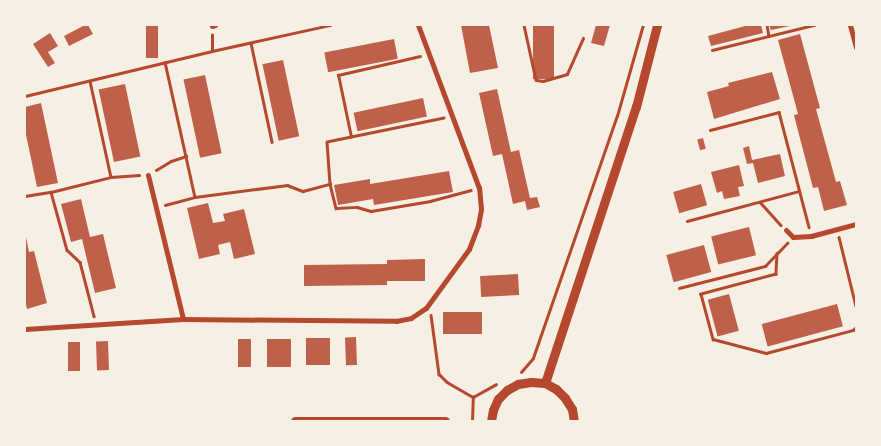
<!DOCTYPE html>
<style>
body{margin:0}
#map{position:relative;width:881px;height:446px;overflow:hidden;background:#f6efe4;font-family:"PT Sans Narrow",sans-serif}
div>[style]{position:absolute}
.building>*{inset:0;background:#bf614a;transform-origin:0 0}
.path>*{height:2.5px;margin:-1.25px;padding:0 1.25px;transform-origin:1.25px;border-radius:1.25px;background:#b5482f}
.minor>*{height:5px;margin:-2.5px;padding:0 2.5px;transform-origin:2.5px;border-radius:2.5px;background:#b5482f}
.tertiary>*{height:9px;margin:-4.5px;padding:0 4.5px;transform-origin:4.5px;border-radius:4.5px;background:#b5482f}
span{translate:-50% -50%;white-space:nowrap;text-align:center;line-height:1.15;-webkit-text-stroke:4px #f6efe4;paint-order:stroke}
.frame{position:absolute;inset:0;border:26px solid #f6efe4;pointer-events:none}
</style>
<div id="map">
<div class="building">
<i style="clip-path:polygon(85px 25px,88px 25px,93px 34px,69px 46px,64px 36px)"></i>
<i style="left:146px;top:25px;width:12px;height:33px"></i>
<i style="clip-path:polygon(461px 25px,489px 25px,498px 68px,470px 73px)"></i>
<i style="left:533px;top:25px;width:21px;height:54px"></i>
<i style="clip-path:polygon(596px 25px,610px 25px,604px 46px,591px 43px)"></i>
<i style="clip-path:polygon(749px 25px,761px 25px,763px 33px,711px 46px,708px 36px)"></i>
<i style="clip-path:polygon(769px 25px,790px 25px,790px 26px,771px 30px)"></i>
<i style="clip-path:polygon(50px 33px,58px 46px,48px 52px,55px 63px,48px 67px,33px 44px)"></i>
<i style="clip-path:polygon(800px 34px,820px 108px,816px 109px,836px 182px,840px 181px,847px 205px,824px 211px,818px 187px,813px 188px,797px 127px,794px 115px,798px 114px,778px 40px)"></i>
<i style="left:394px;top:39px;width:20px;height:71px;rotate:79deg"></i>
<i style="left:283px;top:60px;width:78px;height:21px;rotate:78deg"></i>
<i style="clip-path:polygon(772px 72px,780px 99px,714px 119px,707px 92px,729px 86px,728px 83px)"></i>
<i style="left:205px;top:75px;width:80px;height:22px;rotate:78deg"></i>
<i style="left:125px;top:84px;width:74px;height:27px;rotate:78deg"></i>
<i style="clip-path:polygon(497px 89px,511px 152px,519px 150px,530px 198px,537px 197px,540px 207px,527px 210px,525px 201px,513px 204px,502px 154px,493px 156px,479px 93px)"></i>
<i style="left:423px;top:98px;width:19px;height:71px;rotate:78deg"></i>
<i style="clip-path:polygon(41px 103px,58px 183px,37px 187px,25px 130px,25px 107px)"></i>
<i style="left:703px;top:138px;width:11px;height:6px;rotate:75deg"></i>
<i style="clip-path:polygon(749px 146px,752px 160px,780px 154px,785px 176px,758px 183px,753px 163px,747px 164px,743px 148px)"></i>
<i style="clip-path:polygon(739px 165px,744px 186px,738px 187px,740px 196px,724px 199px,722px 191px,717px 193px,711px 172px)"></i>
<i style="clip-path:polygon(449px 171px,453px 192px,374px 205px,373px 199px,338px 205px,334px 185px,370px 179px,370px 184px)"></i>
<i style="left:701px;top:184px;width:22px;height:29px;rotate:74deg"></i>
<i style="clip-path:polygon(81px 199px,90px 237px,103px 234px,116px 288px,95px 293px,82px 239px,71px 242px,61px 204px)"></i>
<i style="clip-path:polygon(208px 203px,213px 223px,225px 221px,223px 214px,244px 209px,255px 254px,234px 259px,230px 242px,218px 245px,220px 254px,199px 259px,187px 208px)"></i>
<i style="left:749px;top:227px;width:29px;height:39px;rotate:76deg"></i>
<i style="clip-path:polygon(26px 237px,29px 252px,34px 251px,47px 303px,27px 309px,25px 300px)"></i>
<i style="left:704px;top:245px;width:28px;height:39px;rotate:75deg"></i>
<i style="clip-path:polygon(425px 259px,425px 281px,387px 281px,387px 285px,304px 286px,304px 265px,387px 264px,387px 260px)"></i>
<i style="left:518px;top:274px;width:21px;height:38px;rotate:87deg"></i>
<i style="left:729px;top:294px;width:38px;height:22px;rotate:75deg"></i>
<i style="left:837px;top:304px;width:23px;height:78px;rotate:75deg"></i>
<i style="left:443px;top:312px;width:39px;height:22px"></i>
<i style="left:356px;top:337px;width:28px;height:11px;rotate:88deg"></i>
<i style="left:330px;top:338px;width:27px;height:24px;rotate:90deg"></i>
<i style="left:251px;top:339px;width:28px;height:13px;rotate:90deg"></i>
<i style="left:267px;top:339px;width:24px;height:28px"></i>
<i style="left:108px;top:341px;width:29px;height:12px;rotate:88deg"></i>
<i style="left:68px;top:342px;width:12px;height:29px"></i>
</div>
<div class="path">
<i style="left:524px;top:25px;width:56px;rotate:77.7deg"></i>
<i style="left:536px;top:80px;width:7px;rotate:8deg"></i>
<i style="left:543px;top:81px;width:25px;rotate:-16deg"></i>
<i style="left:567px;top:74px;width:39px;rotate:-66deg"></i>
<i style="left:767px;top:25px;width:11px;rotate:80deg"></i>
<i style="left:251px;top:43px;width:101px;rotate:78deg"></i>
<i style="left:712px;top:50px;width:105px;rotate:-13.8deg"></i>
<i style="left:212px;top:51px;width:16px;rotate:-90deg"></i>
<i style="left:165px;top:62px;width:138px;rotate:77.5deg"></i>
<i style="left:90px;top:81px;width:98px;rotate:77.7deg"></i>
<i style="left:25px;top:96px;width:192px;rotate:-13.5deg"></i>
<i style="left:212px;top:51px;width:121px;rotate:-12.4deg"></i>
<i style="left:444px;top:118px;width:119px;rotate:168.4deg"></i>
<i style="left:327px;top:142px;width:42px;rotate:85.9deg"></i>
<i style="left:330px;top:184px;width:25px;rotate:76deg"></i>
<i style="left:336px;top:208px;width:21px;rotate:-3deg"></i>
<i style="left:357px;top:207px;width:15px;rotate:16deg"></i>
<i style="left:371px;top:211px;width:60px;rotate:-9.6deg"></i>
<i style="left:430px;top:201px;width:42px;rotate:-15deg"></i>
<i style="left:710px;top:130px;width:71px;rotate:-14.6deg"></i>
<i style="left:779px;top:112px;width:119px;rotate:75.4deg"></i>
<i style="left:351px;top:137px;width:63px;rotate:-101.8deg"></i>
<i style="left:338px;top:75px;width:84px;rotate:-13deg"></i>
<i style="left:156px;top:170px;width:17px;rotate:-31deg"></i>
<i style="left:171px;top:161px;width:16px;rotate:-18deg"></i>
<i style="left:51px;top:192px;width:60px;rotate:74.6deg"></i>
<i style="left:67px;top:250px;width:18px;rotate:43deg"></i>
<i style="left:80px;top:262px;width:56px;rotate:75.5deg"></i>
<i style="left:25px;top:196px;width:26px;rotate:-9deg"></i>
<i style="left:51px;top:192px;width:62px;rotate:-14deg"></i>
<i style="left:111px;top:177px;width:28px;rotate:-4deg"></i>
<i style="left:760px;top:202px;width:31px;rotate:48deg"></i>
<i style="left:165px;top:205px;width:31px;rotate:-15deg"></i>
<i style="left:195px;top:197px;width:93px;rotate:-7.4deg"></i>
<i style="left:287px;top:185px;width:17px;rotate:21deg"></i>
<i style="left:303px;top:191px;width:28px;rotate:-15deg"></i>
<i style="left:687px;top:221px;width:116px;rotate:-15deg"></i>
<i style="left:839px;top:237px;width:71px;rotate:76.2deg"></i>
<i style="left:777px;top:253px;width:21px;rotate:93deg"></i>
<i style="left:776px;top:274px;width:78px;rotate:165.1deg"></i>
<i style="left:701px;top:294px;width:47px;rotate:75.1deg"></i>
<i style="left:713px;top:339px;width:55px;rotate:14.8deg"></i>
<i style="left:766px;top:353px;width:90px;rotate:-14.8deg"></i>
<i style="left:853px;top:330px;width:4px;rotate:-45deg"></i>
<i style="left:679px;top:288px;width:89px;rotate:-14.3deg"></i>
<i style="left:765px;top:266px;width:32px;rotate:-46deg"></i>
<i style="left:431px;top:315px;width:60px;rotate:82.3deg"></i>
<i style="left:439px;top:374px;width:11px;rotate:45deg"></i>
<i style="left:447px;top:382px;width:30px;rotate:30deg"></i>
<i style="left:521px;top:372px;width:18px;rotate:-49deg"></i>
<i style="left:533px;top:358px;width:256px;rotate:-70.9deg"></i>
<i style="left:617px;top:116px;width:95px;rotate:-74.1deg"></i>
<i style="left:472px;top:421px;width:24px;rotate:-88deg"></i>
<i style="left:473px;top:397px;width:26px;rotate:-29deg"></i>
</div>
<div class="minor">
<i style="left:850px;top:25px;width:23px;rotate:75deg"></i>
<i style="left:212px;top:26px;width:3px;rotate:-18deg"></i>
<i style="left:148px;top:175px;width:148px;rotate:76.3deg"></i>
<i style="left:786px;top:230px;width:10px;rotate:45deg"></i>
<i style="left:793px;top:237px;width:18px;rotate:-3deg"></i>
<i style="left:811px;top:236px;width:47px;rotate:-14.9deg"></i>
<i style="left:25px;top:329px;width:158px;rotate:-3.6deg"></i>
<i style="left:183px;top:319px;width:213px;rotate:0.5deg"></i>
<i style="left:396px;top:321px;width:15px;rotate:-11deg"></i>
<i style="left:411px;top:318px;width:18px;rotate:-34deg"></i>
<i style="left:426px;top:308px;width:73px;rotate:-53.9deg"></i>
<i style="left:469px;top:249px;width:26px;rotate:-69deg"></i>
<i style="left:478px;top:225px;width:16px;rotate:-79deg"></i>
<i style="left:481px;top:209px;width:21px;rotate:-95deg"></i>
<i style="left:479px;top:188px;width:174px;rotate:-110.5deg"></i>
</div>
<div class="tertiary">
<i style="left:545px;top:383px;width:291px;rotate:-71.8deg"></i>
<i style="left:636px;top:107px;width:85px;rotate:-75.6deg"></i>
<i style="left:295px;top:421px;width:150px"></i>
<i style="left:491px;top:421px;width:11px;rotate:-80deg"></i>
<i style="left:493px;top:410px;width:12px;rotate:-66deg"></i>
<i style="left:498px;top:399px;width:13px;rotate:-45deg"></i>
<i style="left:507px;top:390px;width:13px;rotate:-29deg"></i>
<i style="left:518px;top:384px;width:13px;rotate:-9deg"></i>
<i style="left:531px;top:382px;width:14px;rotate:4deg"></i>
<i style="left:545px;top:383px;width:13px;rotate:29deg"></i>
<i style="left:556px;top:389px;width:13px;rotate:45deg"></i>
<i style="left:565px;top:398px;width:13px;rotate:58deg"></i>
<i style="left:572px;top:409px;width:12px;rotate:81deg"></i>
</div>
<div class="frame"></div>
</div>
